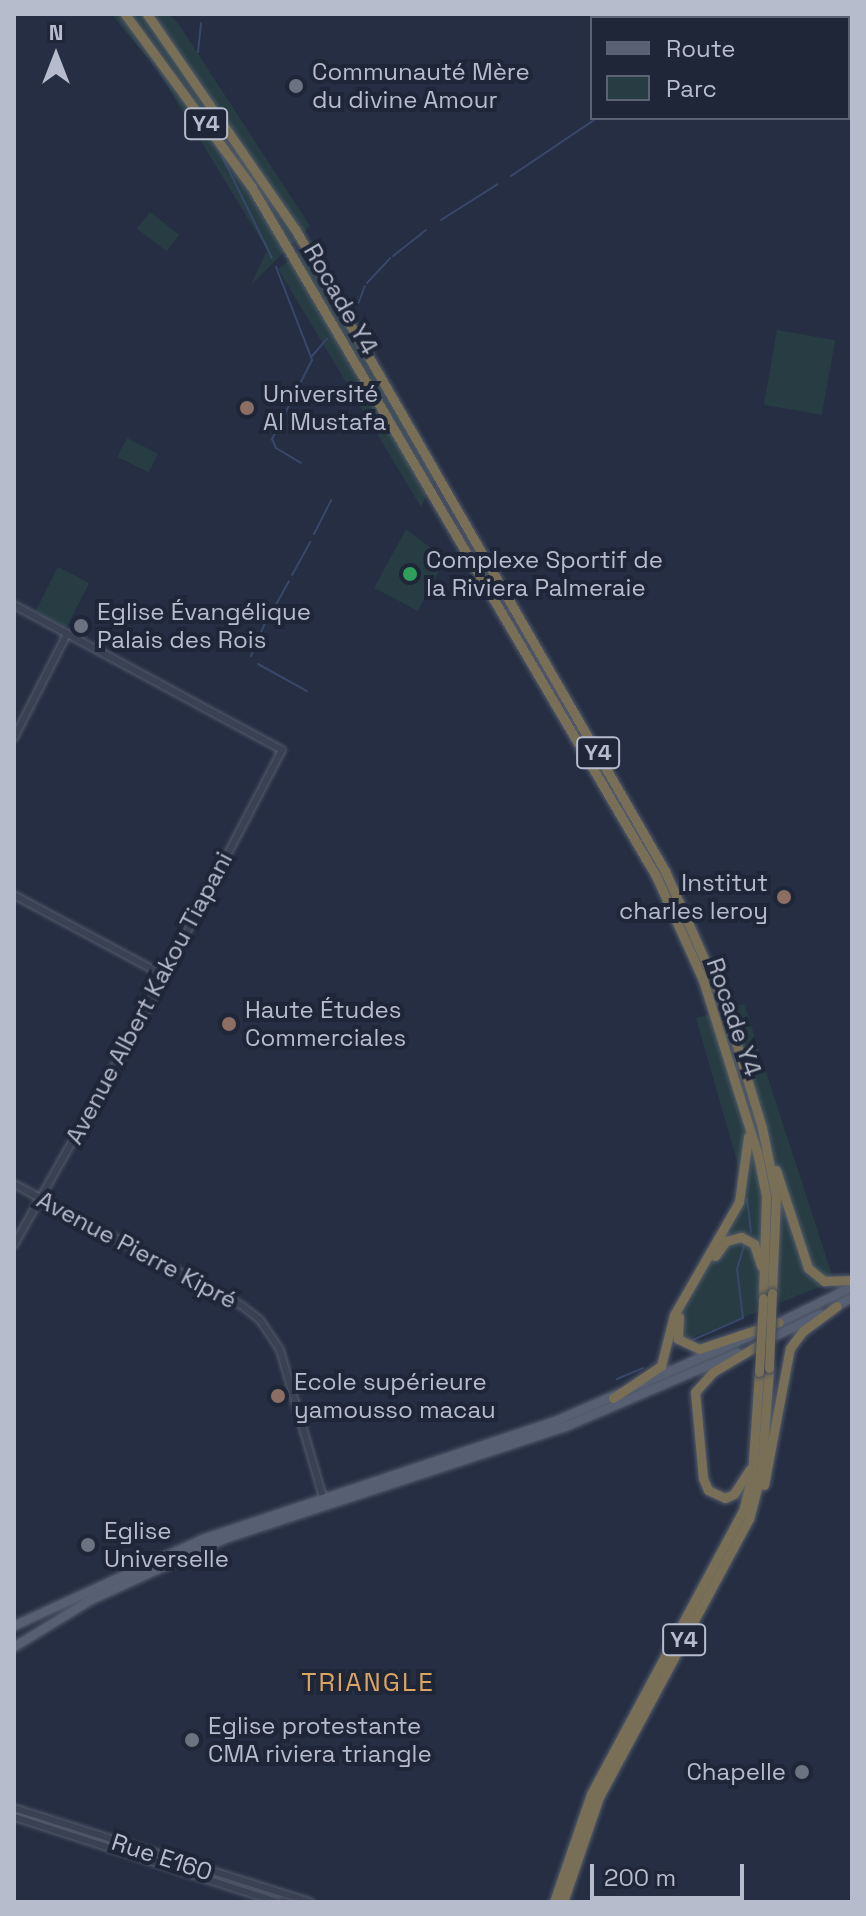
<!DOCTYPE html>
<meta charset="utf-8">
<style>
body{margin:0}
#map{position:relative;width:866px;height:1916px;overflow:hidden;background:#252e42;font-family:"Space Grotesk",sans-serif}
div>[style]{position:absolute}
.green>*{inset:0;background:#273d43;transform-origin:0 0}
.stream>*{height:2px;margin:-1px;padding:0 1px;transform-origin:1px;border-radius:1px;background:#38476a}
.roads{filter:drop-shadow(0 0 2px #545c6c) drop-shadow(0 0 2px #545c6c)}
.minor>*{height:6px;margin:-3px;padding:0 3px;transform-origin:3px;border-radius:3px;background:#394152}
.major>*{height:8px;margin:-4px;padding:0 4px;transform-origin:4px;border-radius:4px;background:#576072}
.highway>*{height:9px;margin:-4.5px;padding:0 4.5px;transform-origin:4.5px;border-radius:4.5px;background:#786f56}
.bridges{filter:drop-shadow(0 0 2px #414959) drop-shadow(0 0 2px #414959)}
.highway-bridge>*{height:9px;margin:-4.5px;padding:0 4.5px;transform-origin:4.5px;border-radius:4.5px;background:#786f56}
.dots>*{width:22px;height:22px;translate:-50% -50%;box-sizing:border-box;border:4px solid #1e2637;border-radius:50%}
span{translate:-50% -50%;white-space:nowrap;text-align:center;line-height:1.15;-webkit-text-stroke:8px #1e2637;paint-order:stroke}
.shield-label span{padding:2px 6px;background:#1e2637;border:2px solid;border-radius:6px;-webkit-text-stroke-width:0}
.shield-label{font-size:22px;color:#b6bccc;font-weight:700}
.poi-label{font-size:24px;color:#b6bccc}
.left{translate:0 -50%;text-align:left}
.right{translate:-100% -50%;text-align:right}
.street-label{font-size:24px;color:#b6bccc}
.neighbourhood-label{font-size:26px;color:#daa463;letter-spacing:2px}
.frame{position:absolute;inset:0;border:16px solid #b6bccc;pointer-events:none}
.legend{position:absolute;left:590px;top:16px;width:260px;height:104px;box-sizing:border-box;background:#1e2637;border:2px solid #5b6273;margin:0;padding:10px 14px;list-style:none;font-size:24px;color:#b6bccc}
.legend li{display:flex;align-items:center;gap:16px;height:40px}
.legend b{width:40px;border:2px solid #5b6273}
.north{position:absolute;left:16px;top:16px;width:80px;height:80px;-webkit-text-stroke:6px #1e2637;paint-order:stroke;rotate:0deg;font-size:22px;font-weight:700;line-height:32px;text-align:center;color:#b6bccc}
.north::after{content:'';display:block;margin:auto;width:28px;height:36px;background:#b6bccc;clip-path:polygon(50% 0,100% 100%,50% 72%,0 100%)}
.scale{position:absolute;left:590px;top:1864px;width:154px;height:36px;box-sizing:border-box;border:4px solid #b6bccc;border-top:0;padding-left:10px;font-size:24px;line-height:28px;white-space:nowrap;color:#b6bccc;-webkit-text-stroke:6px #1e2637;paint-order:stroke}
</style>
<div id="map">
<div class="green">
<i style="clip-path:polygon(111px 14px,168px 14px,178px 23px,310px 226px,251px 285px,267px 250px,157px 69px)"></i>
<i style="clip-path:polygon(607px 14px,852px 14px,852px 34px,848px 18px,606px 18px)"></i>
<i style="left:150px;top:212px;width:37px;height:21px;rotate:38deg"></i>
<i style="clip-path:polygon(309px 245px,440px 468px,421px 507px,278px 269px)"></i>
<i style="left:777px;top:330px;width:59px;height:76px;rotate:10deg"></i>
<i style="left:127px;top:438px;width:35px;height:21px;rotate:27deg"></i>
<i style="clip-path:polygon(406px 529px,445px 559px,418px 611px,374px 588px)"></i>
<i style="left:58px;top:567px;width:35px;height:50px;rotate:27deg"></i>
<i style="clip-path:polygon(744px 1004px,834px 1281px,687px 1340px,677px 1314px,737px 1212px,738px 1165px,696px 1018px)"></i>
</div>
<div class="stream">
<i style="left:198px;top:52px;width:29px;rotate:-84deg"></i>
<i style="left:219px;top:150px;width:120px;rotate:63.9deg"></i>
<i style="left:511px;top:176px;width:104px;rotate:-34deg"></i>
<i style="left:441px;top:220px;width:67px;rotate:-32.3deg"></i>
<i style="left:393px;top:256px;width:42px;rotate:-38.2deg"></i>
<i style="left:276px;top:267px;width:100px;rotate:68.8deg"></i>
<i style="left:312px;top:360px;width:89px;rotate:116.9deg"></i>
<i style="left:272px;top:439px;width:10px;rotate:66deg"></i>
<i style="left:276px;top:448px;width:29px;rotate:31deg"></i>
<i style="left:367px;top:283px;width:34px;rotate:-47deg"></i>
<i style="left:358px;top:304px;width:19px;rotate:-69deg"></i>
<i style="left:312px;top:356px;width:23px;rotate:-49deg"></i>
<i style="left:314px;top:534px;width:38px;rotate:-63deg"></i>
<i style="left:292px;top:575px;width:38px;rotate:-61deg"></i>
<i style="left:269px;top:617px;width:41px;rotate:-60.9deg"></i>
<i style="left:251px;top:656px;width:36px;rotate:-67deg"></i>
<i style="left:258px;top:664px;width:56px;rotate:28.9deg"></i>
<i style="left:747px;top:1199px;width:33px;rotate:83deg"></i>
<i style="left:690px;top:1341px;width:58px;rotate:-23.5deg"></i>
<i style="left:743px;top:1318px;width:49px;rotate:-97deg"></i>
<i style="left:737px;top:1269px;width:24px;rotate:-73deg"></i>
<i style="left:617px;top:1379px;width:28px;rotate:-23deg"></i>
</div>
<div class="roads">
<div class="minor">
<i style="left:14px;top:605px;width:305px;rotate:28.4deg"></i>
<i style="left:282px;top:750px;width:308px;rotate:117.6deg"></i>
<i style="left:139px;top:1023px;width:255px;rotate:119.4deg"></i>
<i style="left:14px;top:738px;width:117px;rotate:-63deg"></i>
<i style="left:14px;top:895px;width:169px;rotate:28.2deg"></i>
<i style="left:14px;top:1184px;width:257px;rotate:28.1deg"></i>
<i style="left:241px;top:1305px;width:24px;rotate:38deg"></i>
<i style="left:260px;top:1320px;width:36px;rotate:56deg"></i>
<i style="left:280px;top:1350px;width:153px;rotate:73.7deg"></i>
<i style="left:14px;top:1808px;width:311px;rotate:17.6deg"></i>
<i style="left:14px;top:1817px;width:276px;rotate:17.9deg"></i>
</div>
<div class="major">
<i style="left:833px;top:1308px;width:21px;rotate:-28deg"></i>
<i style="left:776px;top:1324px;width:85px;rotate:-26deg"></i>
<i style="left:765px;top:1341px;width:62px;rotate:-25.7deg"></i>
<i style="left:14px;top:1626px;width:208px;rotate:-24.7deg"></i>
<i style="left:203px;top:1539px;width:374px;rotate:-18.5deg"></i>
<i style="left:558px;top:1420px;width:213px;rotate:-23.6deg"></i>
<i style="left:14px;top:1647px;width:90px;rotate:-31.4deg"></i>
<i style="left:91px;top:1600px;width:146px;rotate:-24.6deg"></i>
<i style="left:224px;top:1539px;width:359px;rotate:-18.2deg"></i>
<i style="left:565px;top:1427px;width:188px;rotate:-23.2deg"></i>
</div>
<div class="highway">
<i style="left:125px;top:14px;width:213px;rotate:53.8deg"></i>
<i style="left:251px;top:186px;width:800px;rotate:59.59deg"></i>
<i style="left:656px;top:876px;width:114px;rotate:65.7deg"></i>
<i style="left:703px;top:980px;width:184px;rotate:72.6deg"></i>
<i style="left:758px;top:1156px;width:41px;rotate:78.7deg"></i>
<i style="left:766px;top:1196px;width:102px;rotate:91.7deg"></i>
<i style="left:147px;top:14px;width:261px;rotate:55.5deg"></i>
<i style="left:295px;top:229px;width:741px;rotate:60.04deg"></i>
<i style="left:665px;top:871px;width:148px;rotate:66deg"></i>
<i style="left:725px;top:1006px;width:127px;rotate:73.1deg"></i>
<i style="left:762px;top:1128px;width:69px;rotate:78.4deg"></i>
<i style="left:776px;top:1196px;width:97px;rotate:92.4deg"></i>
<i style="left:776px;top:1170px;width:103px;rotate:71.9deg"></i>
<i style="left:808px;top:1268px;width:21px;rotate:39deg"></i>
<i style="left:824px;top:1281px;width:28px;rotate:-2deg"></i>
<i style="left:715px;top:1256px;width:19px;rotate:-54deg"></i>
<i style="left:726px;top:1241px;width:16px;rotate:-15deg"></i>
<i style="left:741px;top:1237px;width:15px;rotate:28deg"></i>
<i style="left:754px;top:1244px;width:23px;rotate:72deg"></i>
<i style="left:679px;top:1317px;width:22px;rotate:93deg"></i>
<i style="left:678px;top:1339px;width:23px;rotate:25deg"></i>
<i style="left:699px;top:1349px;width:84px;rotate:-18.6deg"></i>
<i style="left:613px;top:1398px;width:58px;rotate:-33.7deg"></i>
<i style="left:661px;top:1366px;width:53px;rotate:-75.7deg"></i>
<i style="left:674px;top:1315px;width:130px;rotate:-60.1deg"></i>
<i style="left:739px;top:1202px;width:66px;rotate:-82.1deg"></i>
<i style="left:750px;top:1469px;width:30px;rotate:123deg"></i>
<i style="left:734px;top:1494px;width:10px;rotate:156deg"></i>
<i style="left:725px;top:1498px;width:19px;rotate:-155deg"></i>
<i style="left:708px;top:1490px;width:13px;rotate:-113deg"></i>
<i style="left:703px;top:1478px;width:86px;rotate:-95.3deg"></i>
<i style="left:695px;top:1392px;width:27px;rotate:-48deg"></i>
<i style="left:713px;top:1372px;width:61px;rotate:-30.8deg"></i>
<i style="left:764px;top:1485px;width:139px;rotate:-79.3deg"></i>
<i style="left:790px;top:1348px;width:21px;rotate:-53deg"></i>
<i style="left:803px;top:1331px;width:42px;rotate:-36.3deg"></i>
<i style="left:554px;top:1902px;width:114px;rotate:-71.1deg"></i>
<i style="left:591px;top:1794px;width:321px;rotate:-61.8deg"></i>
<i style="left:743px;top:1511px;width:36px;rotate:-76deg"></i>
<i style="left:752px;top:1476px;width:104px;rotate:-86.1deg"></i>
<i style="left:563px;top:1902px;width:111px;rotate:-71.1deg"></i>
<i style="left:599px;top:1797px;width:316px;rotate:-61.7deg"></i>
<i style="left:749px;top:1519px;width:48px;rotate:-75.4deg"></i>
<i style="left:761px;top:1473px;width:105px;rotate:-85.6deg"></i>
</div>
</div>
<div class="bridges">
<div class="highway-bridge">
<i style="left:769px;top:1368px;width:75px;rotate:-87.7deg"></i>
<i style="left:759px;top:1372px;width:74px;rotate:-86.9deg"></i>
</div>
</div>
<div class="dots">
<i style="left:296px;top:86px;background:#6b7280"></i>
<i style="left:247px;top:408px;background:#8d6e63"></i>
<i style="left:410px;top:574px;background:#2e9e5b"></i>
<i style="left:81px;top:626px;background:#6b7280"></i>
<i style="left:784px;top:897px;background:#8d6e63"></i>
<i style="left:229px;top:1024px;background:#8d6e63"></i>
<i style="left:278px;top:1396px;background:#8d6e63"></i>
<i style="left:88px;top:1545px;background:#6b7280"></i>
<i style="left:192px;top:1740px;background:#6b7280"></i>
<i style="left:802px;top:1772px;background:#6b7280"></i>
</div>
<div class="shield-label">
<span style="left:206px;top:124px">Y4</span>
<span style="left:598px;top:753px">Y4</span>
<span style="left:684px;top:1640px">Y4</span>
</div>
<div class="poi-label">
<span class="left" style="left:312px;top:86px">Communauté Mère<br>du divine Amour</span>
<span class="left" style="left:263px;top:408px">Université<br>Al Mustafa</span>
<span class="left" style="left:426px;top:574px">Complexe Sportif de<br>la Riviera Palmeraie</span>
<span class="left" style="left:97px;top:626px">Eglise Évangélique<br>Palais des Rois</span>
<span class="right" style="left:768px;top:897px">Institut<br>charles leroy</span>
<span class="left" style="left:245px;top:1024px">Haute Études<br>Commerciales</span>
<span class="left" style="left:294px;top:1396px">Ecole supérieure<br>yamousso macau</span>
<span class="left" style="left:104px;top:1545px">Eglise<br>Universelle</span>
<span class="left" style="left:208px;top:1740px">Eglise protestante<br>CMA riviera triangle</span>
<span class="right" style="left:786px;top:1772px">Chapelle</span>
</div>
<div class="street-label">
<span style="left:341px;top:299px;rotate:60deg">Rocade Y4</span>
<span style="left:149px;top:998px;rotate:-62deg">Avenue Albert Kakou Tiapani</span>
<span style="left:734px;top:1017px;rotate:71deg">Rocade Y4</span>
<span style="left:137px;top:1250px;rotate:28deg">Avenue Pierre Kipré</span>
<span style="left:162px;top:1857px;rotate:18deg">Rue E160</span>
</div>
<div class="neighbourhood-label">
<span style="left:368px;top:1683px">TRIANGLE</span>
</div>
<div class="frame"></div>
<ul class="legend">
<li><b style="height:10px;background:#576072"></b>Route</li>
<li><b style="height:22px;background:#273d43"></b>Parc</li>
</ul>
<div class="north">N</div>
<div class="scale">200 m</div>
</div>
